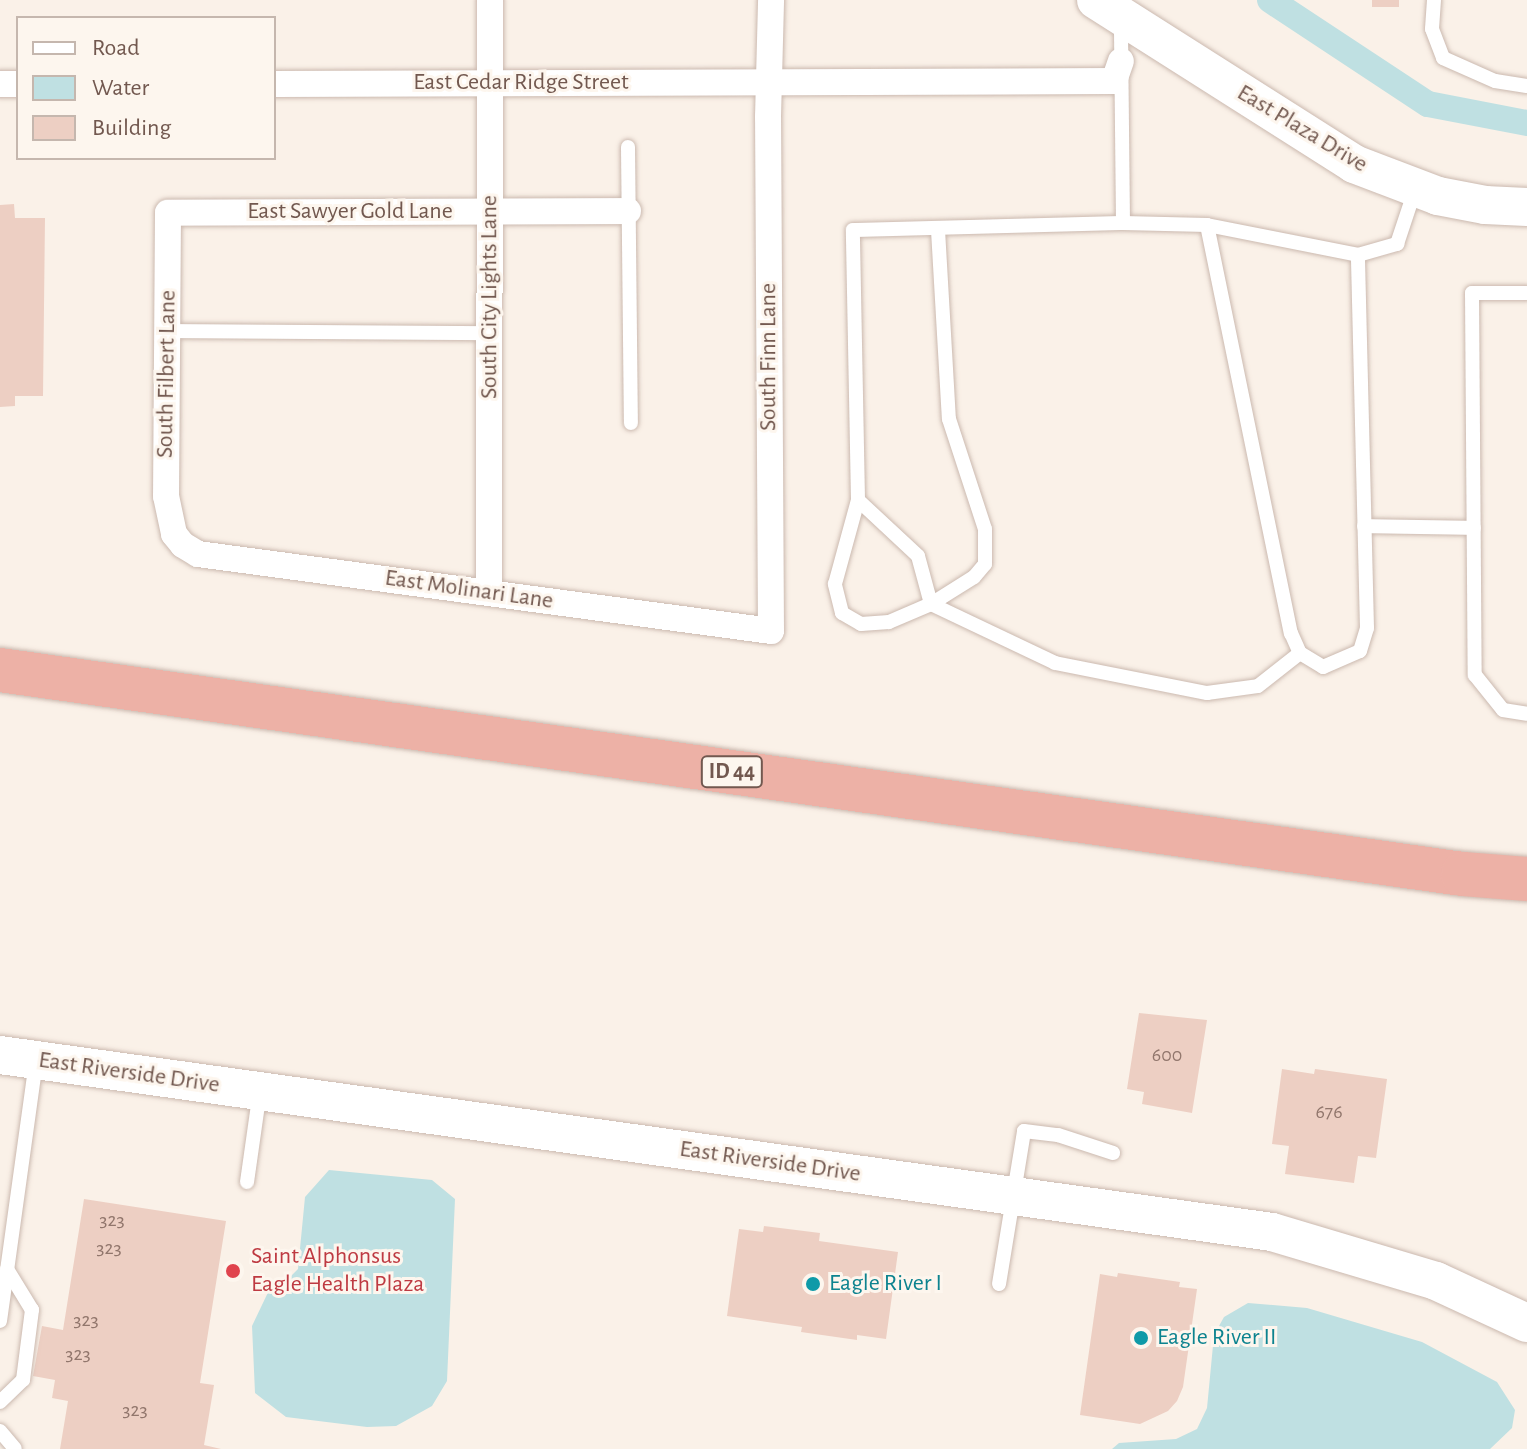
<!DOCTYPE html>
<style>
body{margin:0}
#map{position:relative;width:1527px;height:1449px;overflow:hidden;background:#faf1e8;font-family:"Alegreya Sans",sans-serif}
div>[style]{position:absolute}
.water>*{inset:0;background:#bfe0e2}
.canal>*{height:26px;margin:-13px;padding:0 13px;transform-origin:13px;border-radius:13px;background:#bfe0e2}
.building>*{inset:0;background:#edcfc3;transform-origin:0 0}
.roads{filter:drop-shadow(0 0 2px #cbb9af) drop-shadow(0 0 2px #cbb9af)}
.lane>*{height:14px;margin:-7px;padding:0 7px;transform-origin:7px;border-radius:7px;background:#fff}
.street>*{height:26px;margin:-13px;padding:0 13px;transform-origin:13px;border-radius:13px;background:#fff}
.secondary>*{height:38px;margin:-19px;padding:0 19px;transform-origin:19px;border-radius:19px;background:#fff}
.highway>*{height:44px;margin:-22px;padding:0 22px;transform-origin:22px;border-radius:22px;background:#edb1a6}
.dots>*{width:22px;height:22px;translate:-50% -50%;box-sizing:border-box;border:4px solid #fdf6ee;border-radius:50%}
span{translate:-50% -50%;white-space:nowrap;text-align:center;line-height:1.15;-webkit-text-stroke:6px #fdf6ee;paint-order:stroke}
.number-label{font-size:20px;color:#91766c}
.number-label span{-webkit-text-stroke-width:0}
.shield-label span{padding:2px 6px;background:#fdf6ee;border:2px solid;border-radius:6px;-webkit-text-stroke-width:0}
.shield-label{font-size:22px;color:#72584f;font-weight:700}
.street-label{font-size:24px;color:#72584f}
.health-label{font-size:24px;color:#be3a42}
.left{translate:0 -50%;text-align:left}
.culture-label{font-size:24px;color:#0d838f}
.legend{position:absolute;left:16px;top:16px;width:260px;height:144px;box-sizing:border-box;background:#fdf6ee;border:2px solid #c5b7ae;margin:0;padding:10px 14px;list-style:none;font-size:24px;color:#72584f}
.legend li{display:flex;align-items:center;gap:16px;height:40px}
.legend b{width:40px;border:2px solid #c5b7ae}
</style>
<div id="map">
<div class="water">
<i style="clip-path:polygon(329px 1170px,432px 1180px,455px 1199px,447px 1381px,432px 1406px,396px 1426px,367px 1427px,286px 1417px,255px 1393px,252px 1326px,272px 1284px,290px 1277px,298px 1269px,305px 1197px)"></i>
<i style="clip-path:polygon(1248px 1303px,1307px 1308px,1422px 1342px,1497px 1382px,1515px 1410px,1512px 1428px,1490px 1449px,1112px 1449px,1119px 1443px,1176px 1439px,1197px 1429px,1207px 1408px,1214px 1335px,1224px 1317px)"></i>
</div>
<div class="canal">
<i style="left:1270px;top:0;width:189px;rotate:33.4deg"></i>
<i style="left:1428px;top:104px;width:101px;rotate:10.9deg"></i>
</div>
<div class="building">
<i style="left:1372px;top:0;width:27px;height:7px"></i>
<i style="clip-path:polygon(14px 204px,15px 218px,45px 218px,43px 396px,15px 396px,15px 406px,0 407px,0 205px)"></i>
<i style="clip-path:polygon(1139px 1013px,1207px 1020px,1192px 1113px,1142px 1104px,1144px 1092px,1127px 1089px)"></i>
<i style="clip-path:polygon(1282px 1069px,1314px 1074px,1315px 1069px,1387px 1079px,1376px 1158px,1358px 1156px,1354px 1183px,1285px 1174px,1289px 1146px,1272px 1144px)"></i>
<i style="clip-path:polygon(84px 1199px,226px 1221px,200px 1383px,214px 1385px,204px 1445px,221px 1449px,60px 1449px,68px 1401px,52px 1398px,55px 1380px,33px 1376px,42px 1326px,63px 1330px)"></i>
<i style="clip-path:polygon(764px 1226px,820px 1233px,819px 1241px,898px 1252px,886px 1339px,857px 1335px,857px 1340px,801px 1332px,802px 1327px,727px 1316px,739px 1229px,763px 1232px)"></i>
<i style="clip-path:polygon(1118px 1273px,1180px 1282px,1179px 1287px,1197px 1289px,1183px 1387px,1177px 1401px,1168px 1411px,1140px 1424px,1080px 1415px,1100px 1274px,1117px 1277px)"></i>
</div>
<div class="roads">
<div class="lane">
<i style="left:1434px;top:0;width:29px;rotate:94deg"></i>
<i style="left:1432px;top:29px;width:31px;rotate:69deg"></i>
<i style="left:1443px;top:58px;width:57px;rotate:23.9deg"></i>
<i style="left:1495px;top:81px;width:32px;rotate:9deg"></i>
<i style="left:628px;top:147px;width:276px;rotate:89.4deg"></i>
<i style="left:1123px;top:223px;width:84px;rotate:1.4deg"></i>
<i style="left:1207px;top:225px;width:154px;rotate:11.2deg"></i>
<i style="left:1358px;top:255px;width:41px;rotate:-15.8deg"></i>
<i style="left:1397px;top:244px;width:57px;rotate:-71.6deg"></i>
<i style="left:1207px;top:225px;width:417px;rotate:78.4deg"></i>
<i style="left:1291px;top:633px;width:22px;rotate:66deg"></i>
<i style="left:1300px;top:653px;width:27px;rotate:31deg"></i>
<i style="left:1323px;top:667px;width:40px;rotate:-23.4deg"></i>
<i style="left:1360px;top:651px;width:24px;rotate:-73deg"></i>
<i style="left:1367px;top:628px;width:373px;rotate:-91.4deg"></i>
<i style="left:938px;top:230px;width:189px;rotate:86.7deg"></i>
<i style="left:949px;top:419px;width:116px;rotate:71.9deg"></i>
<i style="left:985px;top:529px;width:35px;rotate:90deg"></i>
<i style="left:985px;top:564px;width:17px;rotate:130deg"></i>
<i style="left:974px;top:577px;width:51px;rotate:147.9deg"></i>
<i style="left:931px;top:604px;width:46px;rotate:156.8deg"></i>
<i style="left:889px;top:622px;width:28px;rotate:176deg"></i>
<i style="left:861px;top:624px;width:22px;rotate:-150deg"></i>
<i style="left:842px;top:613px;width:30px;rotate:-104deg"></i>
<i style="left:835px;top:584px;width:87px;rotate:-74.7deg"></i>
<i style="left:858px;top:500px;width:270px;rotate:-91.1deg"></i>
<i style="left:853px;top:230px;width:270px;rotate:-1.5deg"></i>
<i style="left:1123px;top:223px;width:202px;rotate:-90.6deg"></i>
<i style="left:1527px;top:293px;width:55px;rotate:180deg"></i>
<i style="left:1472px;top:293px;width:382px;rotate:89.6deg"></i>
<i style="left:1475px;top:675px;width:45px;rotate:51.3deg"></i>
<i style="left:1503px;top:710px;width:24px;rotate:9deg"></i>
<i style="left:169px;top:331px;width:320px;rotate:0.4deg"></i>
<i style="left:858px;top:500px;width:82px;rotate:43deg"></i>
<i style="left:918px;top:556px;width:50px;rotate:74.8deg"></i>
<i style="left:931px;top:604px;width:137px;rotate:25.4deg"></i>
<i style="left:1055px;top:663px;width:155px;rotate:11.2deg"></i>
<i style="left:1207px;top:693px;width:51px;rotate:-7.8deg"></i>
<i style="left:1258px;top:686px;width:53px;rotate:-38.2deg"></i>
<i style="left:1364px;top:526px;width:110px;rotate:1deg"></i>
<i style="left:247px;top:1182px;width:92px;rotate:-81.9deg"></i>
<i style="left:999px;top:1284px;width:155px;rotate:-80.7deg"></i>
<i style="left:1024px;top:1131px;width:34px;rotate:7deg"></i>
<i style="left:1058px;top:1135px;width:58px;rotate:18.1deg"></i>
<i style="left:0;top:1321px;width:263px;rotate:-82.1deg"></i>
<i style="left:0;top:1402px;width:32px;rotate:-44deg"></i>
<i style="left:23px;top:1380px;width:71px;rotate:-82.7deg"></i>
<i style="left:32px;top:1310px;width:48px;rotate:-121.4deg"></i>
<i style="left:0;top:1431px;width:23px;rotate:50deg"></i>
</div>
<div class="street">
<i style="left:0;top:84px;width:18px"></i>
<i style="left:274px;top:84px;width:840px;rotate:-0.2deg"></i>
<i style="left:1114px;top:81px;width:21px;rotate:-71deg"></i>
<i style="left:628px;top:211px;width:460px;rotate:179.8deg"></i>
<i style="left:168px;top:213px;width:283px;rotate:90.4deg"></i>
<i style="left:166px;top:496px;width:39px;rotate:78deg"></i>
<i style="left:174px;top:534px;width:14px;rotate:51deg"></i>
<i style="left:183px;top:545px;width:17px;rotate:31deg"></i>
<i style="left:198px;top:554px;width:578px;rotate:7.65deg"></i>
<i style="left:771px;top:631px;width:514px;rotate:-90.33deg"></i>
<i style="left:768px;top:117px;width:117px;rotate:-88.5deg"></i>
<i style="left:489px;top:593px;width:593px;rotate:-89.9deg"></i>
</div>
<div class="secondary">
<i style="left:1096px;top:0;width:306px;rotate:32.4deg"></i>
<i style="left:1354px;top:164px;width:90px;rotate:20.9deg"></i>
<i style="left:1438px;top:196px;width:48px;rotate:10.8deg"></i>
<i style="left:1485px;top:205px;width:42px;rotate:2.7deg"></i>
<i style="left:0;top:1055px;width:1284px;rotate:7.92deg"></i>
<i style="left:1272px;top:1232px;width:171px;rotate:16.6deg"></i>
<i style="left:1436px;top:1281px;width:100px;rotate:24.8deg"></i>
</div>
<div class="highway">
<i style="left:0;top:670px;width:1477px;rotate:7.94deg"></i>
<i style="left:1463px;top:874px;width:64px;rotate:4.5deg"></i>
</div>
</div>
<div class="dots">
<i style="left:233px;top:1271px;background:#e0444e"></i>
<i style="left:813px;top:1284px;background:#0f9aa8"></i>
<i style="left:1141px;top:1338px;background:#0f9aa8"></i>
</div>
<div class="number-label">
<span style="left:1167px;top:1055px">600</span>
<span style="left:1329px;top:1112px">676</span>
<span style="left:112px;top:1220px">323</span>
<span style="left:109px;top:1248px">323</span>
<span style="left:86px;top:1320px">323</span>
<span style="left:78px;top:1354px">323</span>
<span style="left:135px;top:1410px">323</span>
</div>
<div class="shield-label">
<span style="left:732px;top:772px">ID 44</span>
</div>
<div class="street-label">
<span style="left:521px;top:83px">East Cedar Ridge Street</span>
<span style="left:1302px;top:129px;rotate:31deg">East Plaza Drive</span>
<span style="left:350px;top:212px">East Sawyer Gold Lane</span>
<span style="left:490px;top:297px;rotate:-90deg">South City Lights Lane</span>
<span style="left:769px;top:357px;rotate:-90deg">South Finn Lane</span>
<span style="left:167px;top:374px;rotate:-89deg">South Filbert Lane</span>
<span style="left:469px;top:590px;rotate:8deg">East Molinari Lane</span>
<span style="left:129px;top:1073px;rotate:8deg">East Riverside Drive</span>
<span style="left:770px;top:1162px;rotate:8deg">East Riverside Drive</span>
</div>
<div class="health-label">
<span class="left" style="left:251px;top:1271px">Saint Alphonsus<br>Eagle Health Plaza</span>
</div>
<div class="culture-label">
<span class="left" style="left:829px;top:1284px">Eagle River I</span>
<span class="left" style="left:1157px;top:1338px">Eagle River II</span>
</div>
<ul class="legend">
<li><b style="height:10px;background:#fff"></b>Road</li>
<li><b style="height:22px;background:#bfe0e2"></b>Water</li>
<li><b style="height:22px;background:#edcfc3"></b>Building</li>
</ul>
</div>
